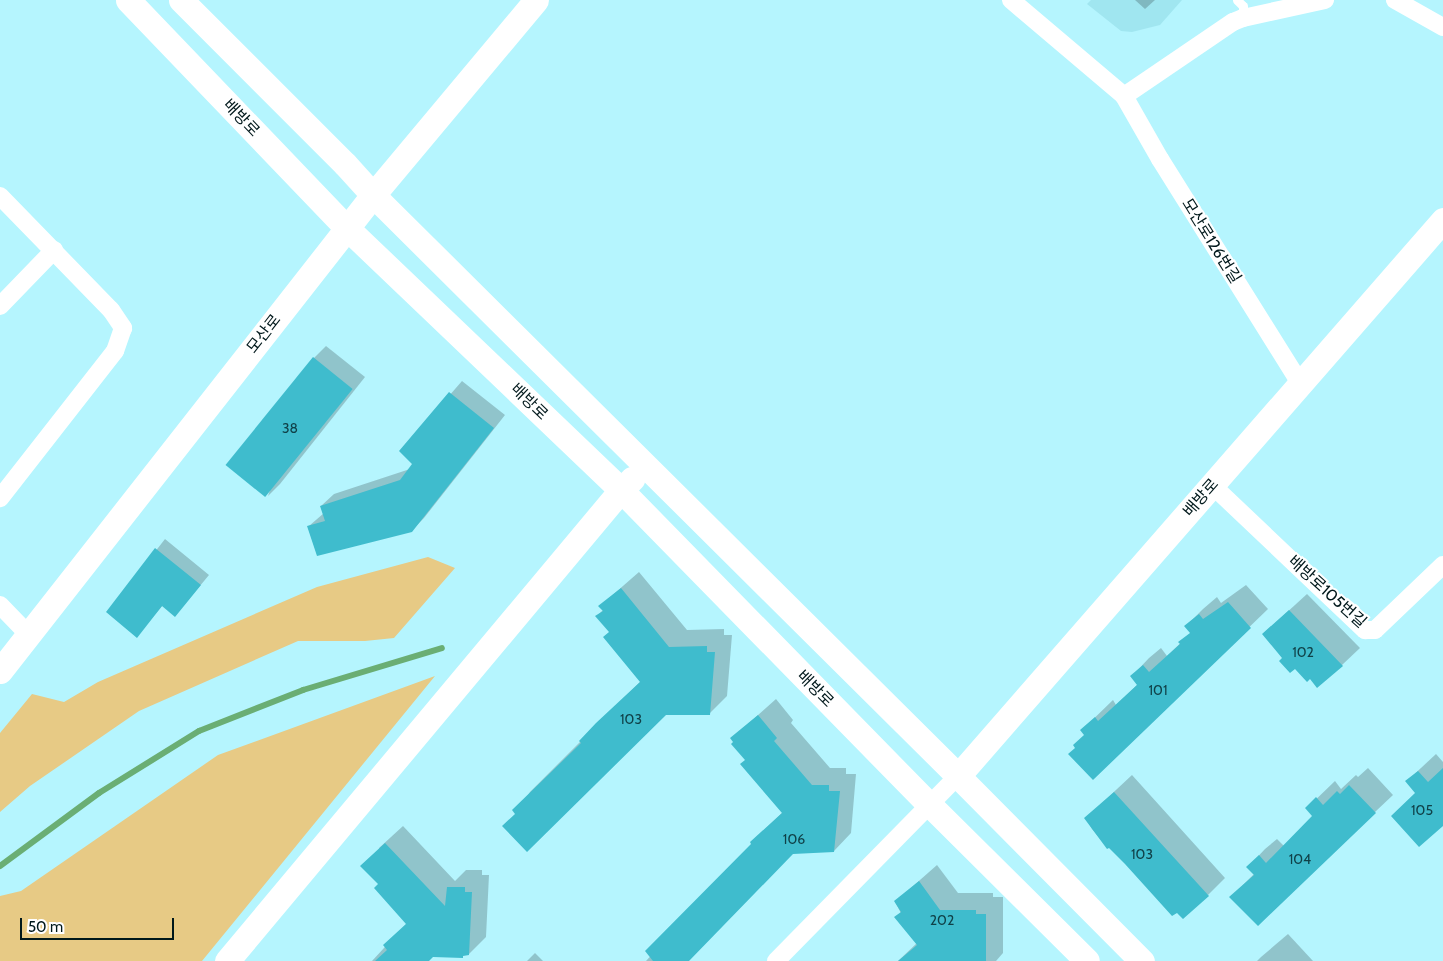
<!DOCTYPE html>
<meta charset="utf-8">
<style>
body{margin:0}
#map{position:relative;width:1443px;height:961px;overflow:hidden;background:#b5f5fe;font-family:Cabin,"Noto Sans KR",sans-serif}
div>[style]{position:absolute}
.built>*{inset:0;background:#a0e6f0}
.green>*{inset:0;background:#e7ca85}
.shadow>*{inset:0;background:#0003}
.stream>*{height:6px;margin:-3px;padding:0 3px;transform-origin:3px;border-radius:3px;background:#6aae74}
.building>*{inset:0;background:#3fbccd;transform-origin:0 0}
.lane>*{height:9px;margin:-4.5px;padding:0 4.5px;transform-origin:4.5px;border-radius:4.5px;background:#fff}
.street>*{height:18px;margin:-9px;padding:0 9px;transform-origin:9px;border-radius:9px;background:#fff}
.secondary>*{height:25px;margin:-12.5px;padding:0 12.5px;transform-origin:12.5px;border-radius:12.5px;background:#fff}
span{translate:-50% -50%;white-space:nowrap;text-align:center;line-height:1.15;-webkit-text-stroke:4px #fff;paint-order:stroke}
.number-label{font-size:14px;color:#104148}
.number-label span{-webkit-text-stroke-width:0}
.street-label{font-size:16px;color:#00181b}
.scale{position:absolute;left:20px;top:918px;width:154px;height:22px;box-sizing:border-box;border:2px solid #00181b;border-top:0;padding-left:6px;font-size:15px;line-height:18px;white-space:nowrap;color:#00181b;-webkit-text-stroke:4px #fff;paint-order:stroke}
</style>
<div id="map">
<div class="built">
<i style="clip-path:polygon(1091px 0,1182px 0,1160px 25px,1132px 32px,1121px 31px,1087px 4px)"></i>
</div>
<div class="green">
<i style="clip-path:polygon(428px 557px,455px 568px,394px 638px,365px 641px,298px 641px,139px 711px,30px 786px,0 812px,0 733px,32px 694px,64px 702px,98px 682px,317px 587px)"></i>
<i style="clip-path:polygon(435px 676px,202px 961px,0 961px,0 896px,21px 891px,218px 755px)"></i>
</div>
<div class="shadow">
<i style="clip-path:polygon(1135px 0,1155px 0,1145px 9px)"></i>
<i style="clip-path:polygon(326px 346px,365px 377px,280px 484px,268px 496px,314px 358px)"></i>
<i style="clip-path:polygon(462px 381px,505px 415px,424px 518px,411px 531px,309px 526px,324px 513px,321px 506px,334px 494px,410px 469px,414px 463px,401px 451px)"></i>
<i style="clip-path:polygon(165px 539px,209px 575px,175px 616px,163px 605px,137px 636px,108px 612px)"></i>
<i style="clip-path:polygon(639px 572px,687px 630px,724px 629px,724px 635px,732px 635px,727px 696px,709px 714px,665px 714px,516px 813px,530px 792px,641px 681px,610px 631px,597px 616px,603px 610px,600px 606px)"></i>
<i style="clip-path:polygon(1246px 585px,1268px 609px,1093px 778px,1085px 735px,1082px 730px,1113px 700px,1116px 705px,1138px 684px,1132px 676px,1149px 658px,1161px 648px,1167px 656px,1191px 633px,1186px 626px,1203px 609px,1217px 597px,1221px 603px)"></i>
<i style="clip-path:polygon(1307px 594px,1360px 648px,1342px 665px,1310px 678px,1283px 658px,1263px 634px)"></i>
<i style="clip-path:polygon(776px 699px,793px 720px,791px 723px,830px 768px,846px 768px,846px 774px,856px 774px,851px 833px,834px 851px,793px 853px,688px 961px,646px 961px,753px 844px,751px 842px,783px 812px,732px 738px)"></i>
<i style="clip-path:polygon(1436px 754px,1443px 762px,1443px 823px,1407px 781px)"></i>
<i style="clip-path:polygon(1368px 768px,1393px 795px,1375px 812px,1231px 897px,1254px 874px,1248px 867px,1265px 849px,1277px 839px,1284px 846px,1314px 816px,1307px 808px,1335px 781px,1341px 789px,1356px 775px,1358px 777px)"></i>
<i style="clip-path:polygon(1132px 775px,1225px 878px,1208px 895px,1109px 846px,1107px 847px,1092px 829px,1086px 818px)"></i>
<i style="clip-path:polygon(403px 826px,455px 881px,466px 870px,482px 870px,482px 875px,489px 875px,486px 937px,469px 954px,432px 955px,427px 961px,372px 961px,407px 923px,380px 884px,379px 848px)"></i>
<i style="clip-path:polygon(937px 865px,958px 893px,993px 893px,993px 897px,1003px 897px,1003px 953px,996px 961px,898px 961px,917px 943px,895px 902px)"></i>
<i style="clip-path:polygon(1288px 934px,1313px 961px,1257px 961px,1261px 957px)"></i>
<i style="clip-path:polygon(535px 953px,543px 961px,527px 961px)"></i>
</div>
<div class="stream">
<i style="left:0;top:866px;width:123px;rotate:-36.4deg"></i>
<i style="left:99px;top:793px;width:118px;rotate:-31.8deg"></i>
<i style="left:199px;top:731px;width:112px;rotate:-21.5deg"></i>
<i style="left:303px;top:690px;width:145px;rotate:-16.8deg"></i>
</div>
<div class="building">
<i style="left:313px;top:357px;width:51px;height:139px;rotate:39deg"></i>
<i style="clip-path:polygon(449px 392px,494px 428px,412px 532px,317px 556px,307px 526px,325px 521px,320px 506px,400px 480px,412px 464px,399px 451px)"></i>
<i style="clip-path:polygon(155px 548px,201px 585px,175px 617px,162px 606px,137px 638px,106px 612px)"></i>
<i style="clip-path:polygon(621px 588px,669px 647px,707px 646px,707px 652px,715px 652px,710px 715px,666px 715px,527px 852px,502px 826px,515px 814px,512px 810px,581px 743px,579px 741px,596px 723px,640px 682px,603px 637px,609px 632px,595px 616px,603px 611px,598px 606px)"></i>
<i style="clip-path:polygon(1228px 602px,1251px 628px,1093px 780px,1068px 754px,1075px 748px,1073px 745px,1084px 735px,1080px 730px,1095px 717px,1098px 721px,1137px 685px,1130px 676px,1143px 665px,1149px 672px,1180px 644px,1178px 642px,1190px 633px,1184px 626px,1199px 614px,1203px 619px)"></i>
<i style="clip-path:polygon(1289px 610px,1343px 666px,1317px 688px,1310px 679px,1307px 682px,1295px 669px,1290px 673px,1279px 661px,1282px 658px,1262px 634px)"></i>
<i style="clip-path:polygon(758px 715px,777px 738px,774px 741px,812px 785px,829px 785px,829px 791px,840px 791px,834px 852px,793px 854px,689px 961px,653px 961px,645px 951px,751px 844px,750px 842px,782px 813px,740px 764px,745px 760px,731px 744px,733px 742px,730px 738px)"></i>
<i style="clip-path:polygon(1443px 768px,1443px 826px,1419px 847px,1391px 816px,1415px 793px,1405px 781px,1418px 771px,1428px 782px)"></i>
<i style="clip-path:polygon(1349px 785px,1376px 813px,1258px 926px,1229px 897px,1254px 875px,1246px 867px,1259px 855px,1266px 863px,1312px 816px,1305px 808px,1316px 797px,1323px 805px,1337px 791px,1340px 794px)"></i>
<i style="clip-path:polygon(1114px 792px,1209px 896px,1183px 919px,1177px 913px,1172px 916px,1125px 864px,1109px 848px,1107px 849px,1084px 818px)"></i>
<i style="clip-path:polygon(385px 843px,445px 906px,447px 887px,465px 887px,465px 892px,472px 892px,469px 955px,463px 956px,463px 958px,433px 957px,429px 961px,375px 961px,387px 950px,383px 945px,406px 924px,374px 888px,378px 884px,360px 866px)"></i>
<i style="clip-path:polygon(919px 881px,940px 910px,976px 910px,976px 914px,986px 914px,986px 961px,898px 961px,917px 945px,894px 917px,901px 912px,894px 901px)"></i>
</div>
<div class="lane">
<i style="left:1237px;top:0;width:8px;rotate:45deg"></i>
<i style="left:1243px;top:6px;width:12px;rotate:90deg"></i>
</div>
<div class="street">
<i style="left:1011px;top:0;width:148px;rotate:40.3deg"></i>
<i style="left:1124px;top:96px;width:73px;rotate:60.3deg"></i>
<i style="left:1160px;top:159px;width:264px;rotate:58deg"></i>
<i style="left:1395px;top:0;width:55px;rotate:29.4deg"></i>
<i style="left:1124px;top:96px;width:132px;rotate:-34.2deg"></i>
<i style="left:1233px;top:22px;width:11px;rotate:-22deg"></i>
<i style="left:1243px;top:18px;width:84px;rotate:-12.4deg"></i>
<i style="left:0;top:196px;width:159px;rotate:45.8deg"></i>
<i style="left:111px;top:310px;width:22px;rotate:56deg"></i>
<i style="left:123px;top:328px;width:24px;rotate:109deg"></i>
<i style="left:115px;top:351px;width:187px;rotate:128deg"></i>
<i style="left:0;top:306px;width:78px;rotate:-46deg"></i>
<i style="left:1212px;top:485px;width:211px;rotate:43.5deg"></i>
<i style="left:1365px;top:630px;width:10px"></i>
<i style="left:1375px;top:630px;width:94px;rotate:-43.7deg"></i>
<i style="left:0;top:605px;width:42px;rotate:46deg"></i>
<i style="left:776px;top:961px;width:260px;rotate:-45.5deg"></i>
</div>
<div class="secondary">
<i style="left:128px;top:0;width:316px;rotate:46.2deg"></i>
<i style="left:347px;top:228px;width:379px;rotate:43.7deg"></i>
<i style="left:621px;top:490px;width:441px;rotate:45.6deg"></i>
<i style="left:930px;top:805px;width:221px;rotate:44.8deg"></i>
<i style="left:181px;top:0;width:232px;rotate:45deg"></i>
<i style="left:345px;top:164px;width:42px;rotate:47.9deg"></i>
<i style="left:373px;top:195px;width:824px;rotate:44.8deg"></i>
<i style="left:958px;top:776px;width:261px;rotate:45.2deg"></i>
<i style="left:0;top:671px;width:605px;rotate:-51.92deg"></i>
<i style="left:373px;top:195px;width:254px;rotate:-50.1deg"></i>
<i style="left:958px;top:776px;width:738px;rotate:-48.9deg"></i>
<i style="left:227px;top:961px;width:614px;rotate:-50.09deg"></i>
<i style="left:621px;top:490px;width:16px;rotate:-45deg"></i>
</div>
<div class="number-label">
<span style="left:290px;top:428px">38</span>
<span style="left:1303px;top:652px">102</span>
<span style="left:1158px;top:690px">101</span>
<span style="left:631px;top:719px">103</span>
<span style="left:1422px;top:810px">105</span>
<span style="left:794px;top:839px">106</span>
<span style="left:1142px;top:854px">103</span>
<span style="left:1300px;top:859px">104</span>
<span style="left:942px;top:920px">202</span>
</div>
<div class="street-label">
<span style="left:241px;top:118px;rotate:46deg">배방로</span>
<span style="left:1211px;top:241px;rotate:58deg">모산로126번길</span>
<span style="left:264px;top:334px;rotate:-52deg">모산로</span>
<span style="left:529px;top:402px;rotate:44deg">배방로</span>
<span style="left:1201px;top:498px;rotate:-49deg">배방로</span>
<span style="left:1327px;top:592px;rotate:42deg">배방로105번길</span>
<span style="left:815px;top:689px;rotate:45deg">배방로</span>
</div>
<div class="scale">50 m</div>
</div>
